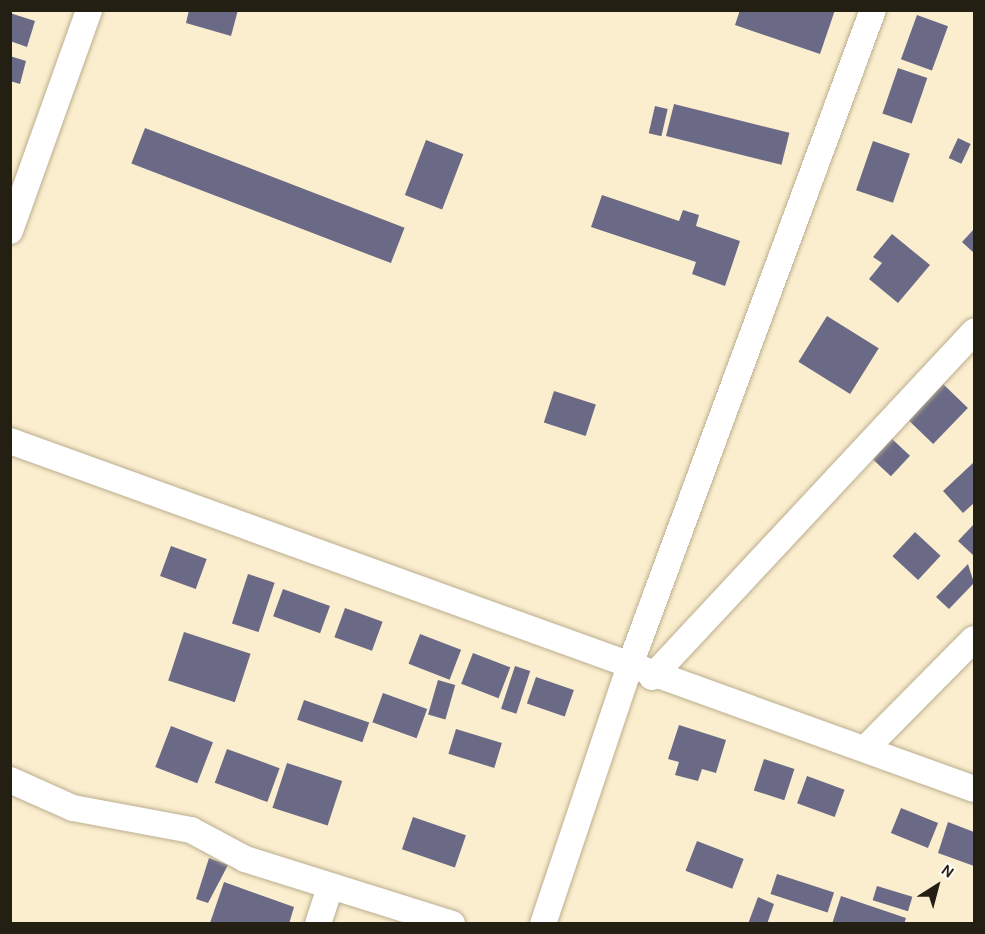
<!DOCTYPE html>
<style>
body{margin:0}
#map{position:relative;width:985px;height:934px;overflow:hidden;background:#fbeece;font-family:Karla,sans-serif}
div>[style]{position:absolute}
.building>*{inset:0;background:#6b6a86;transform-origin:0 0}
.roads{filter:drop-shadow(0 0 2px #baae90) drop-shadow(0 0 2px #baae90)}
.minor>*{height:26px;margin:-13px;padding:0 13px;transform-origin:13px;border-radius:13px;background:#fff}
span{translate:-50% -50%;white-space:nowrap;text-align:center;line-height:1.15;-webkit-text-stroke:4.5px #fffcf6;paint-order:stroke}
.frame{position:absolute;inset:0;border:12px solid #231f13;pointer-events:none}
.north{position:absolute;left:907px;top:856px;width:60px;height:60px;-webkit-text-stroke:4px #fffcf6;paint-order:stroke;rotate:36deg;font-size:16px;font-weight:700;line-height:24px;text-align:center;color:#231f13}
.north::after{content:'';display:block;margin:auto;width:21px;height:27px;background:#231f13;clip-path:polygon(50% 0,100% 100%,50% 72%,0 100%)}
</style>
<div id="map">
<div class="building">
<i style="clip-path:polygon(189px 10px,238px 10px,231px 36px,186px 23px)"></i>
<i style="clip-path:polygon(740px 10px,835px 10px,820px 54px,735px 25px)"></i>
<i style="clip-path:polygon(10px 13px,35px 21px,27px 47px,10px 41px)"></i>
<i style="left:917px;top:15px;width:33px;height:47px;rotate:20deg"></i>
<i style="clip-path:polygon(10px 56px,26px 61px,20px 84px,10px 81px)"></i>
<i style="left:898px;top:68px;width:31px;height:48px;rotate:19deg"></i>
<i style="left:674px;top:104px;width:119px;height:33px;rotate:14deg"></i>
<i style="left:655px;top:106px;width:13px;height:28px;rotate:13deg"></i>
<i style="left:145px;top:128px;width:278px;height:38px;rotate:21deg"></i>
<i style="left:958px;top:138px;width:14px;height:22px;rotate:25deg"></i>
<i style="left:426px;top:140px;width:40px;height:59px;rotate:21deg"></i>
<i style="left:873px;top:141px;width:39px;height:52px;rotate:19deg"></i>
<i style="clip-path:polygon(602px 195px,679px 221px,683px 210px,699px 215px,696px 226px,740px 241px,725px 286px,692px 274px,696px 262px,591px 227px)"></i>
<i style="clip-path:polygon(974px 229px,974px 253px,962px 242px)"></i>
<i style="clip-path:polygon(892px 234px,930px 265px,898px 303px,869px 279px,882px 263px,873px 257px)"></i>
<i style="left:827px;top:316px;width:61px;height:54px;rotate:32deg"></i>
<i style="left:942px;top:383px;width:36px;height:50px;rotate:44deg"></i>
<i style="left:554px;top:391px;width:44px;height:33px;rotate:18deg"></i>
<i style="left:891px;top:438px;width:26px;height:28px;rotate:43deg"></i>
<i style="clip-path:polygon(974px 462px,974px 503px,963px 513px,943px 491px)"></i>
<i style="clip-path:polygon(974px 524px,974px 556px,958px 541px)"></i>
<i style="left:915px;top:532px;width:35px;height:33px;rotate:43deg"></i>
<i style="left:171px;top:546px;width:38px;height:32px;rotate:20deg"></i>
<i style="clip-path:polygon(968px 564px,974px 583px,949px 609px,936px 597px)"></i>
<i style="left:248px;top:574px;width:28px;height:52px;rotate:18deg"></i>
<i style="left:283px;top:589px;width:50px;height:29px;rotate:20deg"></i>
<i style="left:345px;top:608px;width:40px;height:31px;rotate:20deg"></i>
<i style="left:184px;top:632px;width:70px;height:51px;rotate:18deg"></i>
<i style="left:420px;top:634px;width:44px;height:32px;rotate:21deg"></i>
<i style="left:473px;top:653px;width:40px;height:33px;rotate:21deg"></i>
<i style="left:515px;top:666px;width:16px;height:45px;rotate:18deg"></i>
<i style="left:536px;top:677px;width:40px;height:28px;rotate:19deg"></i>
<i style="left:438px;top:680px;width:18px;height:36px;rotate:16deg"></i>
<i style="left:383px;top:693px;width:47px;height:31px;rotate:20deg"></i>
<i style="left:304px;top:700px;width:69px;height:21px;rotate:19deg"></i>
<i style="clip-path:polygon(679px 725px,726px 740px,716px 773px,702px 769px,698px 781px,675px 775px,679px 762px,668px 759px)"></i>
<i style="left:171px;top:726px;width:45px;height:44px;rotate:21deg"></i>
<i style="left:456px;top:729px;width:48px;height:26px;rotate:17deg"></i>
<i style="left:227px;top:749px;width:56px;height:36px;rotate:20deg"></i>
<i style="left:764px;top:759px;width:32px;height:33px;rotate:18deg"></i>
<i style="left:287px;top:763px;width:58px;height:47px;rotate:18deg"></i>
<i style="left:807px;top:776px;width:40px;height:29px;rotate:20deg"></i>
<i style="left:901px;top:808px;width:40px;height:27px;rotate:22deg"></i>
<i style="left:413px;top:817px;width:56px;height:34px;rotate:19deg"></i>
<i style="clip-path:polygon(948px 822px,974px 832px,974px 866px,938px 853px)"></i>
<i style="left:697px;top:841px;width:50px;height:32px;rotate:21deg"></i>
<i style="clip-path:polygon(209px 858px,228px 865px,208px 903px,196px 899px)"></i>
<i style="left:777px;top:874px;width:60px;height:21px;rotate:18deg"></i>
<i style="clip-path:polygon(224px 882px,294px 907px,289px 924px,210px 923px)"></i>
<i style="left:877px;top:886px;width:37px;height:15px;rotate:17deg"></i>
<i style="clip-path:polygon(841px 896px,906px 918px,904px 924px,832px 924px)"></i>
<i style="clip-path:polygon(758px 897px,774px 904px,767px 924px,748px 924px)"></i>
</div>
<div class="roads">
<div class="minor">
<i style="left:10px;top:231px;width:235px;rotate:-70.3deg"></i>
<i style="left:10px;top:441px;width:1025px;rotate:19.85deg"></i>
<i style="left:652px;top:677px;width:472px;rotate:-47deg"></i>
<i style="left:866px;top:748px;width:153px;rotate:-45.3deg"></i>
<i style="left:10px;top:780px;width:69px;rotate:24deg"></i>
<i style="left:73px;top:808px;width:120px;rotate:10.6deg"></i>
<i style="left:191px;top:830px;width:61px;rotate:28.2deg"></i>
<i style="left:245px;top:859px;width:217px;rotate:17.4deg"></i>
<i style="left:318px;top:924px;width:39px;rotate:-72deg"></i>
<i style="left:543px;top:924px;width:273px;rotate:-71.4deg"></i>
<i style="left:630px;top:665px;width:699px;rotate:-69.65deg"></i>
</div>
</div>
<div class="frame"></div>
<div class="north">N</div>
</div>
